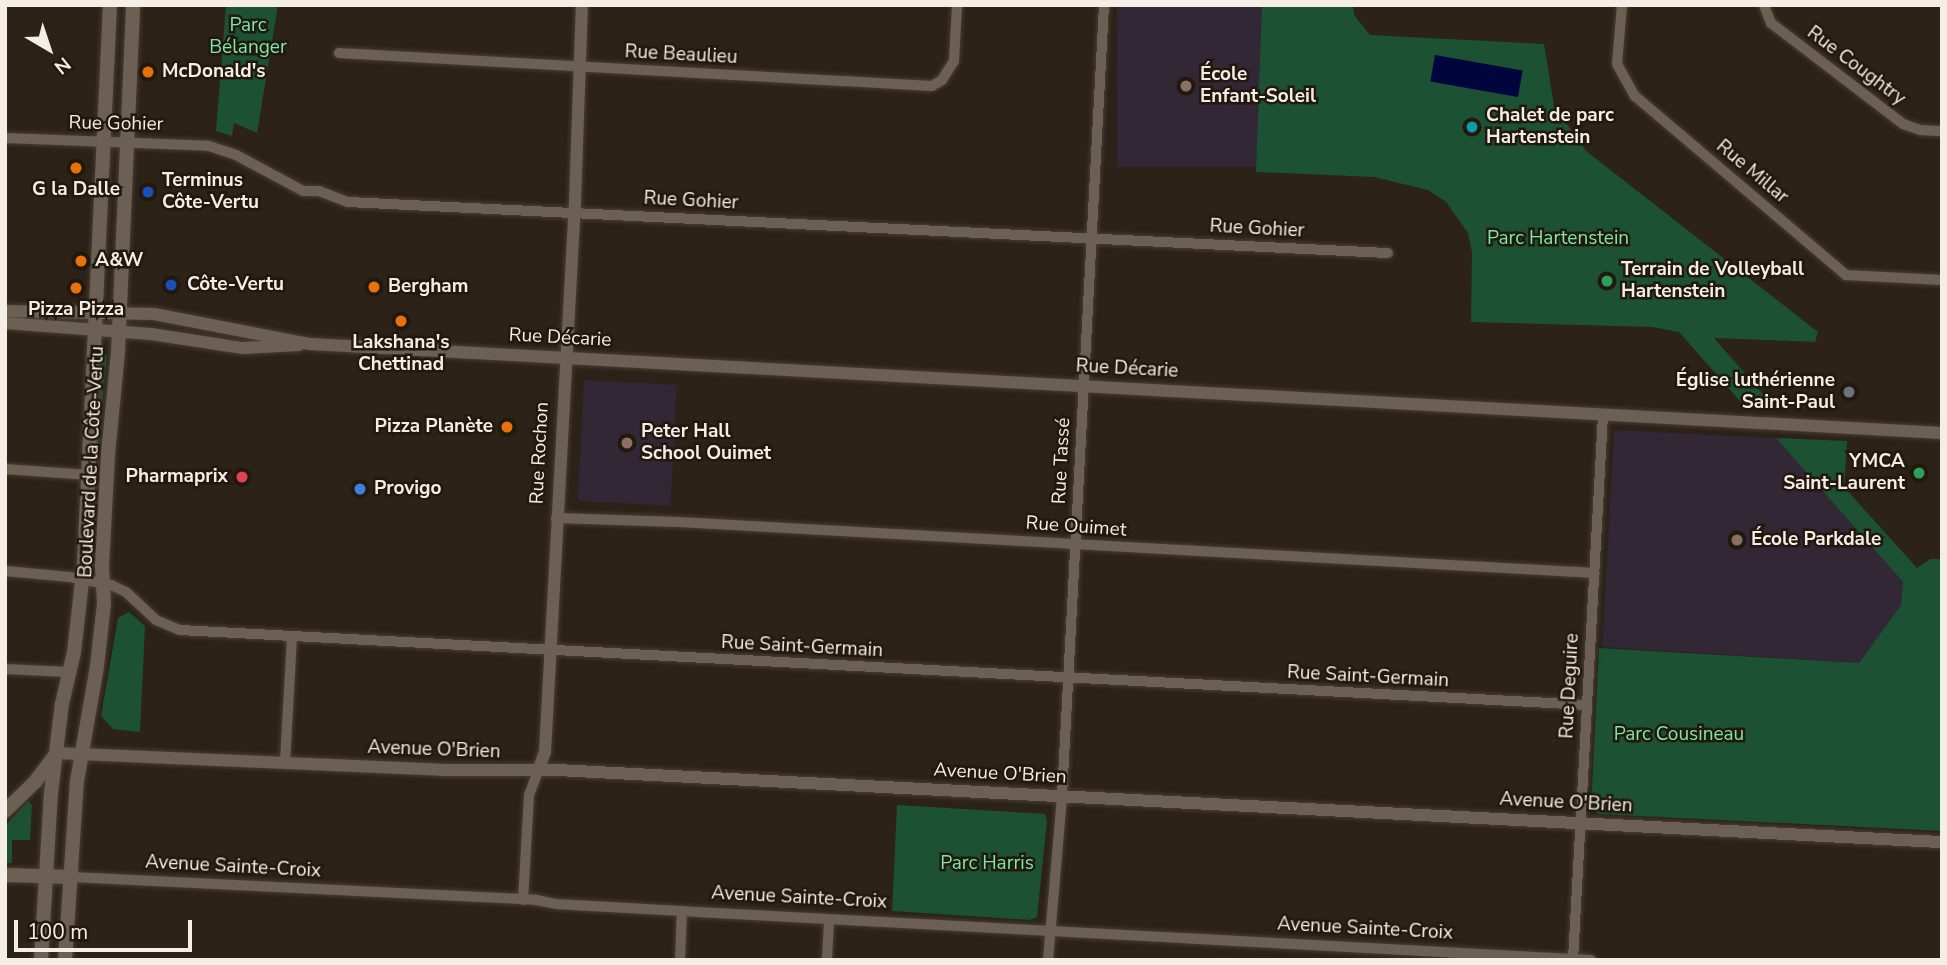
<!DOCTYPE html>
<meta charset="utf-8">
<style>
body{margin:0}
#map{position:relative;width:1947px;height:965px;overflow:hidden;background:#2c2217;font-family:"Nunito Sans",sans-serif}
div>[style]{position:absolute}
.education>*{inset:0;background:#312735;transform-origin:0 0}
.green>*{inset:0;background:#1c5134}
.water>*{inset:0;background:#00063d;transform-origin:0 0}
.roads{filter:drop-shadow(0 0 2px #463d35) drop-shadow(0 0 2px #463d35)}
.minor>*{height:10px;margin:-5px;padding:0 5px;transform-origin:5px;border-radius:5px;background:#6b6053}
.tertiary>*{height:12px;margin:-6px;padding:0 6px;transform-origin:6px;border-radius:6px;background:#6b6053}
.secondary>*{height:14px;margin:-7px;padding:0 7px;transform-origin:7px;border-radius:7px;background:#6b6053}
.dots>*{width:19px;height:19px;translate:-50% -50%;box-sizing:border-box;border:4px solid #22190e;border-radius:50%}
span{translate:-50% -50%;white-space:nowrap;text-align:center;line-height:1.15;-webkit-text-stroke:5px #22190e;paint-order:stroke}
.park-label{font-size:19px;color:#7ce8a8}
.street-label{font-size:19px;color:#f5eee7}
.poi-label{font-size:19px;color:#f5eee7;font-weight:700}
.left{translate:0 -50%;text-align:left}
.right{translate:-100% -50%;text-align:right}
.frame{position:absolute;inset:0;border:7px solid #f5eee7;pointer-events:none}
.north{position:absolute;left:14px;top:14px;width:70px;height:70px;-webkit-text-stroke:5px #22190e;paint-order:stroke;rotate:141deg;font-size:19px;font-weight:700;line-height:28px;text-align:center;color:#f5eee7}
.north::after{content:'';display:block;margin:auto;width:24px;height:32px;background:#f5eee7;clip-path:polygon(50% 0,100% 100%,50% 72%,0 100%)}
.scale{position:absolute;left:14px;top:920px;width:178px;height:32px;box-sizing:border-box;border:4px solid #f5eee7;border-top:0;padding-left:9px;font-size:21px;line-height:24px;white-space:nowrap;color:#f5eee7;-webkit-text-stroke:5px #22190e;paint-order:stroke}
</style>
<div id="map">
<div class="education">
<i style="left:1117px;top:5px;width:145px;height:162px"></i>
<i style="left:584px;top:380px;width:93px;height:121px;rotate:3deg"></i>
<i style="clip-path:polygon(1614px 430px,1776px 438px,1903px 582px,1901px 605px,1859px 663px,1602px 647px)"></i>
</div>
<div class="green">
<i style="clip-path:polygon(226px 5px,278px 5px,257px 133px,234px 123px,232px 136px,216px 131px)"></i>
<i style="clip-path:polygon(1262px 5px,1353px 5px,1354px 15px,1370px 35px,1544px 44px,1554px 106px,1586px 151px,1818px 332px,1815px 342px,1714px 338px,1777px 410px,1746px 408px,1679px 332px,1652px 327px,1471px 322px,1472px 252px,1468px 233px,1446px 202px,1428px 190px,1374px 177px,1256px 172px)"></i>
<i style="clip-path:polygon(101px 355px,107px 355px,96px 463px,96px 436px)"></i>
<i style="clip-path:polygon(1776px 438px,1847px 441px,1844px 487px,1917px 568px,1930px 559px,1942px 559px,1942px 831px,1599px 814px,1591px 807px,1599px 648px,1859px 663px,1901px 605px,1903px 582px)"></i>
<i style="clip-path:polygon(129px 612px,145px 626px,140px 732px,113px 729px,101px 716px,118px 618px)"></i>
<i style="clip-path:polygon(28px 801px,32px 805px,30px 840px,12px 840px,12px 863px,5px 863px,5px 826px)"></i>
<i style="clip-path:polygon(897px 805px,1045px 814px,1047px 821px,1037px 917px,1030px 920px,892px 911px)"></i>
</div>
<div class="water">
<i style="left:1435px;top:55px;width:89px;height:27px;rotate:10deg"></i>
</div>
<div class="roads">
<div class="minor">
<i style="left:1622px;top:5px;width:59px;rotate:94.8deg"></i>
<i style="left:1617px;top:64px;width:37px;rotate:61deg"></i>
<i style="left:1635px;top:96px;width:277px;rotate:40.3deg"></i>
<i style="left:1846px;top:275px;width:96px;rotate:3deg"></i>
<i style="left:1764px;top:5px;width:19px;rotate:69deg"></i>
<i style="left:1771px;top:23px;width:166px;rotate:37.4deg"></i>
<i style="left:1903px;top:124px;width:18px;rotate:19deg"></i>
<i style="left:1920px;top:130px;width:22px;rotate:3deg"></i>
<i style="left:339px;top:53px;width:594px;rotate:3.19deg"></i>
<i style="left:932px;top:86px;width:12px;rotate:-31deg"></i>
<i style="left:942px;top:80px;width:22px;rotate:-58deg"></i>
<i style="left:954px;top:61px;width:56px;rotate:-86.9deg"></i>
<i style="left:5px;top:138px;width:204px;rotate:2.2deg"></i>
<i style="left:209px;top:146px;width:28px;rotate:18deg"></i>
<i style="left:236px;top:155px;width:76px;rotate:28.2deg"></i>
<i style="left:303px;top:191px;width:16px"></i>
<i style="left:319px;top:191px;width:31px;rotate:21deg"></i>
<i style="left:348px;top:202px;width:1041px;rotate:2.81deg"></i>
<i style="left:5px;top:469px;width:84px;rotate:4.1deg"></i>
<i style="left:556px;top:518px;width:122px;rotate:1.9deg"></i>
<i style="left:678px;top:522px;width:918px;rotate:3.18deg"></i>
<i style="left:5px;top:571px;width:65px;rotate:5.3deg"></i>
<i style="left:70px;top:577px;width:42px;rotate:11deg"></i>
<i style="left:111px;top:585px;width:17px;rotate:25deg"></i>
<i style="left:126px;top:592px;width:41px;rotate:43deg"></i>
<i style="left:156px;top:620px;width:26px;rotate:23deg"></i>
<i style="left:180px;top:630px;width:1408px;rotate:3.05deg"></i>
<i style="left:5px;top:669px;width:63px;rotate:2.7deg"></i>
<i style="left:285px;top:762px;width:126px;rotate:-86.8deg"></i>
<i style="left:72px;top:877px;width:465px;rotate:2.8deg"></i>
<i style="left:536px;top:900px;width:20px;rotate:11deg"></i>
<i style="left:556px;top:904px;width:141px;rotate:3.2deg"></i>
<i style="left:697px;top:912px;width:895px;rotate:3.07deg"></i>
<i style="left:523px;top:900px;width:105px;rotate:-86.7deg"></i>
<i style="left:529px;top:795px;width:26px;rotate:-69deg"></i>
<i style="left:680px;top:960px;width:49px;rotate:-87.7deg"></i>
<i style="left:827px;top:960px;width:40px;rotate:-87.1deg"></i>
<i style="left:1048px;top:960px;width:165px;rotate:-85.1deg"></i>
<i style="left:1062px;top:796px;width:792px;rotate:-86.96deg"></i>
<i style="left:1573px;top:960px;width:546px;rotate:-86.85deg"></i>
</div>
<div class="tertiary">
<i style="left:5px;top:311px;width:149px;rotate:1.2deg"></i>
<i style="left:154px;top:314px;width:159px;rotate:10.9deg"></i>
<i style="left:310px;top:344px;width:1634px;rotate:3.12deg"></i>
<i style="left:5px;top:323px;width:146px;rotate:4.3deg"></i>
<i style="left:151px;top:334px;width:93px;rotate:8.7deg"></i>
<i style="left:243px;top:348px;width:56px;rotate:-3.1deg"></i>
<i style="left:56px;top:753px;width:386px;rotate:2.5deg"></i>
<i style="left:442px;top:770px;width:115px"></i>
<i style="left:557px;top:770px;width:1387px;rotate:2.98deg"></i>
<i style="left:538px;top:771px;width:20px;rotate:-70deg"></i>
<i style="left:545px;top:752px;width:551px;rotate:-86.88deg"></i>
<i style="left:575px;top:202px;width:197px;rotate:-88deg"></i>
</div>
<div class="secondary">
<i style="left:5px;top:811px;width:42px;rotate:-44deg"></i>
<i style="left:35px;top:782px;width:31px;rotate:-53deg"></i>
<i style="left:5px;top:875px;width:67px;rotate:1.7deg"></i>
<i style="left:41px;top:960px;width:167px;rotate:-86.6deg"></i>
<i style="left:51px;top:793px;width:90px;rotate:-83deg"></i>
<i style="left:62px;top:704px;width:53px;rotate:-77deg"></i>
<i style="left:74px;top:652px;width:89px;rotate:-83.5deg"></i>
<i style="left:84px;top:564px;width:560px;rotate:-87.34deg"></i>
<i style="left:65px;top:960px;width:179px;rotate:-86.2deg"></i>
<i style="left:77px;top:781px;width:117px;rotate:-80.1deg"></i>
<i style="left:97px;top:666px;width:62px;rotate:-83.6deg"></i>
<i style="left:104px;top:604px;width:38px;rotate:-93deg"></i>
<i style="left:102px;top:566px;width:112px;rotate:-86.9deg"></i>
<i style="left:108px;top:454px;width:102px;rotate:-84.4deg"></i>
<i style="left:118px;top:352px;width:347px;rotate:-87.5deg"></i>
</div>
</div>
<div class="dots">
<i style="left:148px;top:72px;background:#e8710a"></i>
<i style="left:1186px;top:86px;background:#8d6e63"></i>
<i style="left:1472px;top:127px;background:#0f9aa8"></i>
<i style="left:76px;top:168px;background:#e8710a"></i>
<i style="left:148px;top:192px;background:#1a4fb4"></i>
<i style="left:81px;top:261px;background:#e8710a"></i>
<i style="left:1607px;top:281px;background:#2e9e5b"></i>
<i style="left:171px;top:285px;background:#1a4fb4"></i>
<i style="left:374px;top:287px;background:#e8710a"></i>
<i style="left:76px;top:288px;background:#e8710a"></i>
<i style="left:401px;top:321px;background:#e8710a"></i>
<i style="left:1849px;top:392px;background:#6b7280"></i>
<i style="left:507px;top:427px;background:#e8710a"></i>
<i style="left:627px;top:443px;background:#8d6e63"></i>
<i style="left:1919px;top:473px;background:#2e9e5b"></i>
<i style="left:242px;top:477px;background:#e0444e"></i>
<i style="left:360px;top:489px;background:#3f7fe0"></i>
<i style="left:1737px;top:540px;background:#8d6e63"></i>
</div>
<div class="park-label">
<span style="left:248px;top:37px">Parc<br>Bélanger</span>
<span style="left:1558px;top:239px">Parc Hartenstein</span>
<span style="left:1679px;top:735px">Parc Cousineau</span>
<span style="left:987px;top:864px">Parc Harris</span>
</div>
<div class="street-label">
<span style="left:681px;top:55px;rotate:3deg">Rue Beaulieu</span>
<span style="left:1856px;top:66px;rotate:37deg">Rue Coughtry</span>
<span style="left:116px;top:124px;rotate:1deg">Rue Gohier</span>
<span style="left:1752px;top:172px;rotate:40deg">Rue Millar</span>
<span style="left:691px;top:201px;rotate:3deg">Rue Gohier</span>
<span style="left:1257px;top:229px;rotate:3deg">Rue Gohier</span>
<span style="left:560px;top:338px;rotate:3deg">Rue Décarie</span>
<span style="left:1127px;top:369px;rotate:3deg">Rue Décarie</span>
<span style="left:540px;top:453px;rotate:-87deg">Rue Rochon</span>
<span style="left:1062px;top:461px;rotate:-87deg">Rue Tassé</span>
<span style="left:92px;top:462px;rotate:-87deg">Boulevard de la Côte-Vertu</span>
<span style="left:1076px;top:527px;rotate:4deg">Rue Ouimet</span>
<span style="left:802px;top:647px;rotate:3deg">Rue Saint-Germain</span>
<span style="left:1368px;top:677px;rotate:3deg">Rue Saint-Germain</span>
<span style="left:1570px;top:686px;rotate:-87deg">Rue Deguire</span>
<span style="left:434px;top:750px;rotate:2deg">Avenue O'Brien</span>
<span style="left:1000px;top:774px;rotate:3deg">Avenue O'Brien</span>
<span style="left:1566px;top:803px;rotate:3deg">Avenue O'Brien</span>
<span style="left:233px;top:867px;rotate:3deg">Avenue Sainte-Croix</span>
<span style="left:799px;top:898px;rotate:3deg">Avenue Sainte-Croix</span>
<span style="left:1365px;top:929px;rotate:3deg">Avenue Sainte-Croix</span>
</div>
<div class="poi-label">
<span class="left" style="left:162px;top:72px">McDonald's</span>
<span class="left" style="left:1200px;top:86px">École<br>Enfant-Soleil</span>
<span class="left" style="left:1486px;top:127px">Chalet de parc<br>Hartenstein</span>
<span class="left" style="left:162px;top:192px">Terminus<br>Côte-Vertu</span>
<span style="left:76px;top:190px">G la Dalle</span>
<span class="left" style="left:95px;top:261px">A&amp;W</span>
<span class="left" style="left:1621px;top:281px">Terrain de Volleyball<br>Hartenstein</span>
<span class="left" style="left:187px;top:285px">Côte-Vertu</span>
<span class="left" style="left:388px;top:287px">Bergham</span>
<span style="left:76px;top:310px">Pizza Pizza</span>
<span style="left:401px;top:354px">Lakshana's<br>Chettinad</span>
<span class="right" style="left:1835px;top:392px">Église luthérienne<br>Saint-Paul</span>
<span class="right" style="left:493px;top:427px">Pizza Planète</span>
<span class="left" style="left:641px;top:443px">Peter Hall<br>School Ouimet</span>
<span class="right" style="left:1905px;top:473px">YMCA<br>Saint-Laurent</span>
<span class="right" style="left:228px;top:477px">Pharmaprix</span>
<span class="left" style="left:374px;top:489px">Provigo</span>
<span class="left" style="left:1751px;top:540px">École Parkdale</span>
</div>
<div class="frame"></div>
<div class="north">N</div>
<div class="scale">100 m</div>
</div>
